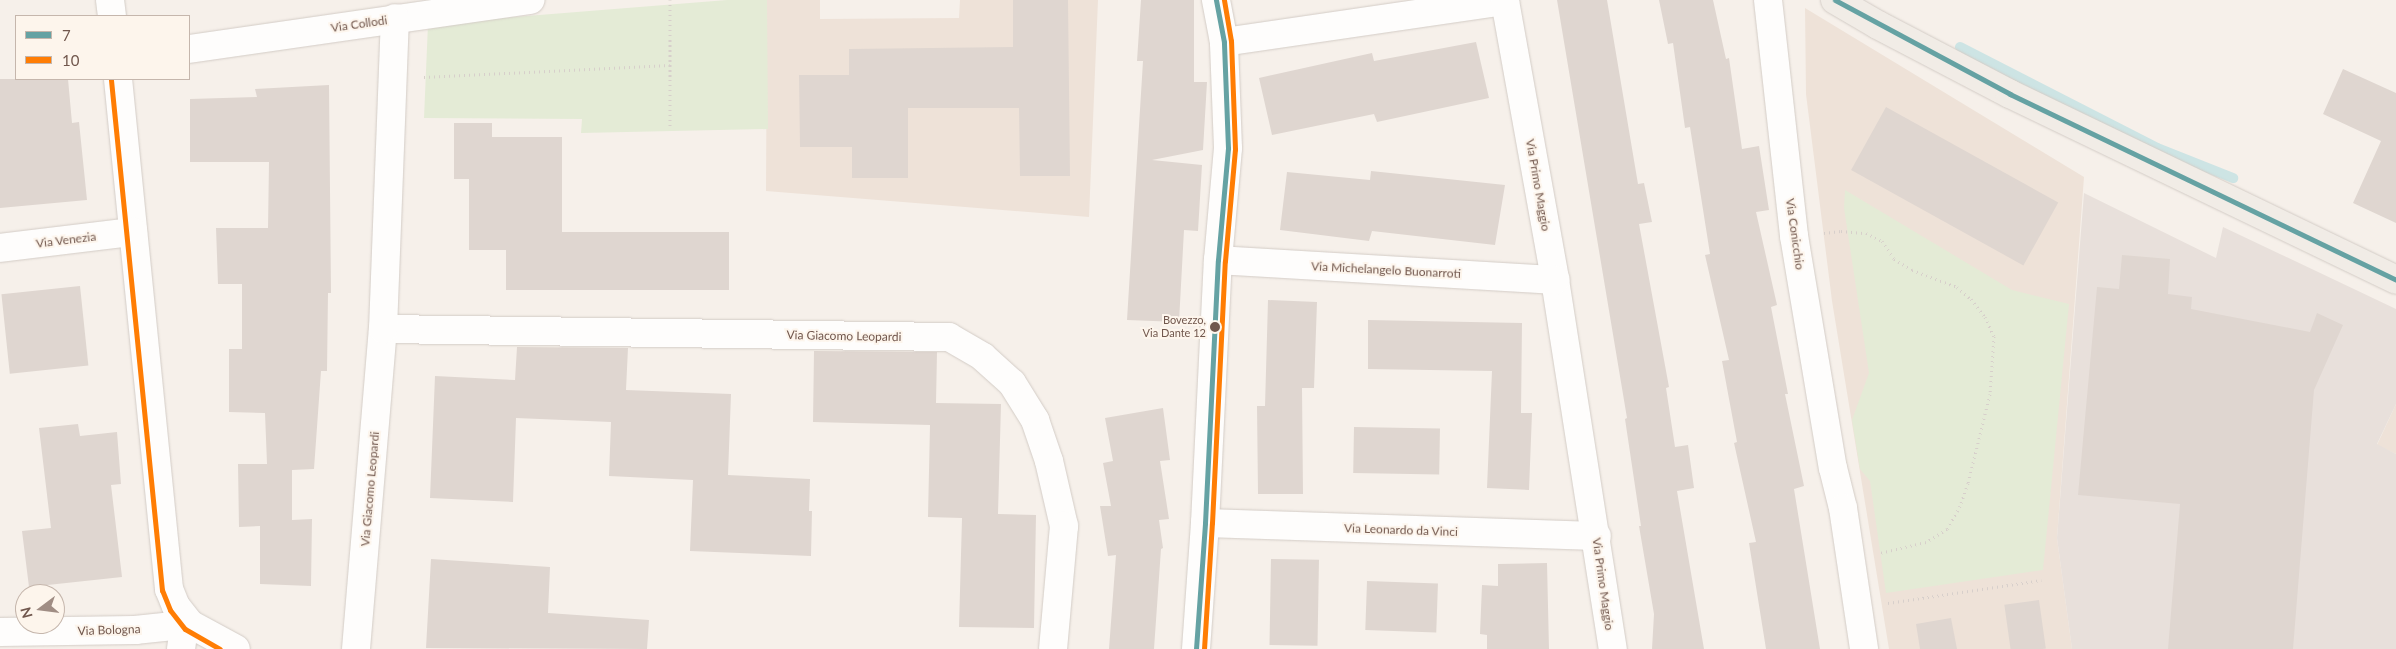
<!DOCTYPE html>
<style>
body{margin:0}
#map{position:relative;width:2396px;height:649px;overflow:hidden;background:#f6f0ea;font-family:Lato,sans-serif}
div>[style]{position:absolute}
.residential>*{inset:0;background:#eee2d8}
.industrial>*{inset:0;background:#e8e0db}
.green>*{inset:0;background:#e4ebd6}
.stream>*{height:10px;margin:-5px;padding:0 5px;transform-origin:5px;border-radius:5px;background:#cde4e4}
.building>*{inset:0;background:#dfd6d0;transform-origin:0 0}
.path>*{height:3px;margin-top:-1.5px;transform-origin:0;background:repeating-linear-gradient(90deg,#d7cfcb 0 1px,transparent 0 5px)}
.roads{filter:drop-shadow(0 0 1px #d3ccc6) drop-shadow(0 0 1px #d3ccc6)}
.minor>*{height:28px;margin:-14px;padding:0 14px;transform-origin:14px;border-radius:14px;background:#fefdfc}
.major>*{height:28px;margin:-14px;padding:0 14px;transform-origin:14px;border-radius:14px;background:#f1ece6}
.bus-1>*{height:5px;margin:-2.5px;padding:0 2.5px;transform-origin:2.5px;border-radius:2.5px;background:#65a2a3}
.bus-2>*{height:5px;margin:-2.5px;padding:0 2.5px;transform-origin:2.5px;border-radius:2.5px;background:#ff7d04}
.dots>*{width:14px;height:14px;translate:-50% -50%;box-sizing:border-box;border:2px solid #fdf5ec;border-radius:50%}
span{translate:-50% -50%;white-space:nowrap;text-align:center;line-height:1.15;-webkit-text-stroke:4px #fdf5ec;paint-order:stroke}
.bus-label{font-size:11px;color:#71574d}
.right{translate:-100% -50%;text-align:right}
.street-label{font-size:12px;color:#71574d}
.legend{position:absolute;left:15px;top:15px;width:175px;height:65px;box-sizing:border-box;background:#fdf5ec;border:1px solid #c5b6ac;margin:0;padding:6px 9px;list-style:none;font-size:15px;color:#71574d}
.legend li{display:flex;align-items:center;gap:10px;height:25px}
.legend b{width:25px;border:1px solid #c5b6ac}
.north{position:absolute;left:15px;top:584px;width:50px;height:50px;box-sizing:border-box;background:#fdf5ec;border:1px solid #c5b6ac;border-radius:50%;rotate:255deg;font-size:14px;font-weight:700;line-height:20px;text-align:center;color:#71574d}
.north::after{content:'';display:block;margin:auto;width:18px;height:22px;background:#a08d84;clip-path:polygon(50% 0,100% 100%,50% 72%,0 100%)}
</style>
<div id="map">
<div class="residential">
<i style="clip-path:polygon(767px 0,820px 0,820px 19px,959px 18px,960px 0,1098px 0,1089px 217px,766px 191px)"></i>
<i style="clip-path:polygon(1805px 8px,2084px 177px,2057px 538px,2072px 649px,1889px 649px,1832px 301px,1806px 94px)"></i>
<i style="clip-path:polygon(2396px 404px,2396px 454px,2377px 445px)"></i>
</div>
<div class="industrial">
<i style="clip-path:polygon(2084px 193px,2216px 258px,2223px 227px,2396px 309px,2396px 404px,2377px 444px,2396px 454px,2396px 649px,2072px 649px,2057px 538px)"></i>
</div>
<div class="green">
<i style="clip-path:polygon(727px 0,767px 0,768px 129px,581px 133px,582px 119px,424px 118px,428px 24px)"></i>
<i style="clip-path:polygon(1845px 190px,2012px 290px,2069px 304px,2043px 570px,1886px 593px,1870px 481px,1860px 469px,1852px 420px,1869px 373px,1844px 208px)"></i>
</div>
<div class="stream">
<i style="left:1960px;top:47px;width:221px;rotate:27.1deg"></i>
<i style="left:2157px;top:148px;width:82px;rotate:21.5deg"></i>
</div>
<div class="building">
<i style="clip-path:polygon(1013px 0,1068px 0,1070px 176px,1020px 176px,1019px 108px,908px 108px,908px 178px,852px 178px,852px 147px,800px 147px,799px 75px,849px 75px,849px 49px,1013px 47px)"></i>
<i style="clip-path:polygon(1141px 0,1194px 0,1194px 82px,1207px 82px,1203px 150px,1152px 160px,1202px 165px,1198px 231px,1184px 230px,1179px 322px,1127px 320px,1143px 61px,1137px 61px)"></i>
<i style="clip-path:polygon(1557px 0,1607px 0,1638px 184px,1644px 183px,1652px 222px,1639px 224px,1669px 387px,1666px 388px,1675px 447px,1688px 445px,1694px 488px,1677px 491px,1704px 649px,1652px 649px,1654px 614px,1639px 526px,1641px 526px,1625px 419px,1627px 418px)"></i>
<i style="clip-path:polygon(1659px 0,1713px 0,1726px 59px,1729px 58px,1742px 149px,1759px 146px,1769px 210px,1756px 212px,1777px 305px,1771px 307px,1788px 394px,1785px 394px,1804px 486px,1794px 489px,1820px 649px,1766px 649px,1749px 543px,1756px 542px,1734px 443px,1737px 442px,1722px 361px,1729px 360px,1705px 255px,1710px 254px,1690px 127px,1685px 128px,1673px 43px,1668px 44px)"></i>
<i style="clip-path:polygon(1476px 42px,1489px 98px,1377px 122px,1374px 114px,1272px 135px,1259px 78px,1372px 53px,1374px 61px)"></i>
<i style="clip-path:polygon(2343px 69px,2396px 93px,2396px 223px,2353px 203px,2381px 141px,2323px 114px)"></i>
<i style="clip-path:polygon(0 79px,68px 79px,72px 123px,79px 122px,87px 200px,0 208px)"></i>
<i style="clip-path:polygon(329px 85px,331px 293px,328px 293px,327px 371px,321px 371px,314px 469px,292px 470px,292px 520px,312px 519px,311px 586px,260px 584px,260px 526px,239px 527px,238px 464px,267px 464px,265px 413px,229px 412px,229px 349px,242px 349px,242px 284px,218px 284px,216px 228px,268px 228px,269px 162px,190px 162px,190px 99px,257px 97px,255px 89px)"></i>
<i style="left:1886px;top:107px;width:197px;height:72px;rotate:29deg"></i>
<i style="clip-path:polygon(454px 123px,492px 123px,492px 137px,562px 137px,562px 232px,729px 232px,729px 290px,506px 290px,506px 250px,469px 250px,469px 179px,454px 179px)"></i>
<i style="clip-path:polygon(1371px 171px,1505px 185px,1495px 245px,1372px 231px,1369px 241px,1280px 230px,1287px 172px,1370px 180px)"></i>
<i style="clip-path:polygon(2122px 255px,2170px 259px,2168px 294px,2192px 297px,2191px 309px,2310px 332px,2317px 313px,2343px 325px,2314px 390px,2293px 649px,2168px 649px,2180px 504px,2078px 495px,2097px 287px,2119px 289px)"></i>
<i style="left:80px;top:286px;width:80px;height:79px;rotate:84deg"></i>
<i style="clip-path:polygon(1268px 300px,1317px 302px,1314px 388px,1302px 388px,1303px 494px,1258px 494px,1257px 406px,1265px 406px)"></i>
<i style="clip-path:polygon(1368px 320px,1522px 323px,1521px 413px,1532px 413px,1529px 490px,1487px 488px,1492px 371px,1368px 369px)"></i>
<i style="clip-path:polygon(517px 347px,628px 348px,626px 390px,731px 394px,728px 475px,810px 479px,809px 511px,812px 511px,811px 556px,690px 551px,693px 480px,609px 476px,611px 422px,516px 418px,513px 502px,430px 498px,435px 376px,515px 380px)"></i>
<i style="clip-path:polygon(814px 351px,937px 352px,936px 403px,1001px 404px,998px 514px,1036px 515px,1034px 628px,959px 627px,962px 518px,928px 517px,930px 425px,813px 422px)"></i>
<i style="clip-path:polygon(1163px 408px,1170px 460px,1160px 461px,1169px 519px,1159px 520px,1163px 548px,1161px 549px,1154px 649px,1109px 649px,1116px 555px,1108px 556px,1100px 506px,1111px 506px,1103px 463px,1113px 461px,1105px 418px)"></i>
<i style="clip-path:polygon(78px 424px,80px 436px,117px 432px,121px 484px,111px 485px,122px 577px,29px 587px,22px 531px,51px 528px,39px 428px)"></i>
<i style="left:1354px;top:427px;width:86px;height:46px;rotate:1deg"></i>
<i style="clip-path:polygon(431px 559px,550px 567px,548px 613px,649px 620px,647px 649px,426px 648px)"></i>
<i style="left:1271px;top:559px;width:48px;height:86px;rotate:1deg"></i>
<i style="clip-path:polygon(1547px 563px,1549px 649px,1487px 649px,1487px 635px,1480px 634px,1482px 585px,1498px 586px,1498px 564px)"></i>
<i style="left:1367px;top:581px;width:71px;height:49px;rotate:2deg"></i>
<i style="left:2039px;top:600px;width:49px;height:35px;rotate:82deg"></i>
<i style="clip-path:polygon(1951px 618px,1957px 649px,1920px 649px,1916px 624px)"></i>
</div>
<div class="path">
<i style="left:670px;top:0;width:128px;rotate:90deg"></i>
<i style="left:424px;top:77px;width:246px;rotate:-2.8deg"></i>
<i style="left:1824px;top:233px;width:17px;rotate:-7deg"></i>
<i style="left:1841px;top:231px;width:25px;rotate:5deg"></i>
<i style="left:1866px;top:233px;width:18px;rotate:27deg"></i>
<i style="left:1882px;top:241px;width:22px;rotate:56deg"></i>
<i style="left:1894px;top:259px;width:21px;rotate:31deg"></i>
<i style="left:1912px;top:270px;width:48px;rotate:20.7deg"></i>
<i style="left:1957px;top:287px;width:18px;rotate:41deg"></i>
<i style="left:1971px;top:299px;width:23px;rotate:52deg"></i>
<i style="left:1985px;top:317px;width:21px;rotate:65deg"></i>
<i style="left:1994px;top:336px;width:58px;rotate:93.9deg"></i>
<i style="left:1990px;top:394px;width:92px;rotate:103.9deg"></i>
<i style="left:1968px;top:483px;width:24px;rotate:109deg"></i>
<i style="left:1960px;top:506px;width:26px;rotate:119deg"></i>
<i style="left:1947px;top:529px;width:25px;rotate:148deg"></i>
<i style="left:1926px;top:542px;width:47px;rotate:166.6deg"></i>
<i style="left:1888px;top:603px;width:155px;rotate:-8.5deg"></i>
</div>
<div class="roads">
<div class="minor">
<i style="left:110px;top:0;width:16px;rotate:83deg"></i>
<i style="left:1768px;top:0;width:237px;rotate:83.7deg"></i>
<i style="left:1794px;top:236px;width:235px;rotate:80.5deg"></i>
<i style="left:1833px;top:468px;width:41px;rotate:76deg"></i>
<i style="left:1843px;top:508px;width:143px;rotate:81.5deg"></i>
<i style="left:1224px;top:42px;width:284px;rotate:-8.3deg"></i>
<i style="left:1505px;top:1px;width:283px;rotate:79.8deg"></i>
<i style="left:1555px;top:280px;width:374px;rotate:81.1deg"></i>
<i style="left:189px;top:49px;width:345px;rotate:-8.2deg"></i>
<i style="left:118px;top:79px;width:513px;rotate:84.29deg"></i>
<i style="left:169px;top:589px;width:18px;rotate:68deg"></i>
<i style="left:176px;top:606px;width:23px;rotate:52deg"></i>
<i style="left:190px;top:624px;width:52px;rotate:28.5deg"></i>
<i style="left:0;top:248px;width:134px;rotate:-6.9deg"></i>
<i style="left:1218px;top:260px;width:338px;rotate:3.4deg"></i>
<i style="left:383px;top:329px;width:566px;rotate:0.81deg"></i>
<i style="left:949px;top:337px;width:39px;rotate:30deg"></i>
<i style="left:983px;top:357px;width:39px;rotate:42deg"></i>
<i style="left:1012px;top:383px;width:44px;rotate:58.1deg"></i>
<i style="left:1035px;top:420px;width:43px;rotate:71.1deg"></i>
<i style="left:1049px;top:461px;width:67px;rotate:77deg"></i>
<i style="left:1064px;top:526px;width:123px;rotate:95.1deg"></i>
<i style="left:1205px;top:523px;width:392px;rotate:1.9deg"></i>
<i style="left:0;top:632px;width:135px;rotate:-0.8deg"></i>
<i style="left:135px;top:630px;width:36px;rotate:-6deg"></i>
<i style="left:171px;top:626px;width:16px;rotate:-27deg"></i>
<i style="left:181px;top:649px;width:30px;rotate:-82deg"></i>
<i style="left:356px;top:649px;width:321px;rotate:-85.2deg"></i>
<i style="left:383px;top:329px;width:311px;rotate:-87.8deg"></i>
<i style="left:1196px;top:649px;width:126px;rotate:-85.9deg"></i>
<i style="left:1205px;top:523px;width:263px;rotate:-87.2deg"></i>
<i style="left:1218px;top:260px;width:112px;rotate:-84.9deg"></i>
<i style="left:1228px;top:148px;width:106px;rotate:-92.2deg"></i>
<i style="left:1224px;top:42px;width:43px;rotate:-100.8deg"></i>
</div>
<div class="major">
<i style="left:1835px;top:0;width:50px;rotate:30.2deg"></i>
<i style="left:1878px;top:25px;width:149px;rotate:27.6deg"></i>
<i style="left:2010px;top:94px;width:428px;rotate:25.7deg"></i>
</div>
</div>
<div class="bus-1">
<i style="left:1835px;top:0;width:199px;rotate:28.2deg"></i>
<i style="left:2010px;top:94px;width:428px;rotate:25.7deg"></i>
<i style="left:1196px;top:649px;width:126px;rotate:-85.9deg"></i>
<i style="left:1205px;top:523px;width:263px;rotate:-87.2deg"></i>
<i style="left:1218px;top:260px;width:112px;rotate:-84.9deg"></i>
<i style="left:1228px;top:148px;width:106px;rotate:-92.2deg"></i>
<i style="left:1224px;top:42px;width:43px;rotate:-100.8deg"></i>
</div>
<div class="bus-2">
<i style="left:111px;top:80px;width:513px;rotate:84.29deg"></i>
<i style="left:162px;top:590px;width:22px;rotate:68deg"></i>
<i style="left:170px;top:610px;width:24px;rotate:52deg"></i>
<i style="left:185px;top:629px;width:40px;rotate:29.7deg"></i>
<i style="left:1204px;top:649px;width:126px;rotate:-86.4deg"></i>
<i style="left:1212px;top:523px;width:262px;rotate:-87.2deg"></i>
<i style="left:1225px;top:261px;width:112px;rotate:-84.9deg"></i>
<i style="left:1235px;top:149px;width:108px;rotate:-92.1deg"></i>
<i style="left:1231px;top:41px;width:42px;rotate:-99.7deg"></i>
</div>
<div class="dots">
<i style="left:1215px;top:327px;background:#71574d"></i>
</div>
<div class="bus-label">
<span class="right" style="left:1206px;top:327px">Bovezzo,<br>Via Dante 12</span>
</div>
<div class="street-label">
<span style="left:359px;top:24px;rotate:-8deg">Via Collodi</span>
<span style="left:1538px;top:185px;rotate:80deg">Via Primo Maggio</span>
<span style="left:1795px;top:234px;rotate:82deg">Via Conicchio</span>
<span style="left:66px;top:240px;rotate:-7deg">Via Venezia</span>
<span style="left:1386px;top:270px;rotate:3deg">Via Michelangelo Buonarroti</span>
<span style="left:844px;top:336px;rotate:1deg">Via Giacomo Leopardi</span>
<span style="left:370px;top:489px;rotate:-85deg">Via Giacomo Leopardi</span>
<span style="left:1401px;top:530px;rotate:2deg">Via Leonardo da Vinci</span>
<span style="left:1603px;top:584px;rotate:82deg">Via Primo Maggio</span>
<span style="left:109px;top:630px;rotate:-2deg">Via Bologna</span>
</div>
<ul class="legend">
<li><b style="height:6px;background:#65a2a3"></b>7</li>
<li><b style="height:6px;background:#ff7d04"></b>10</li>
</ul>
<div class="north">N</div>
</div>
